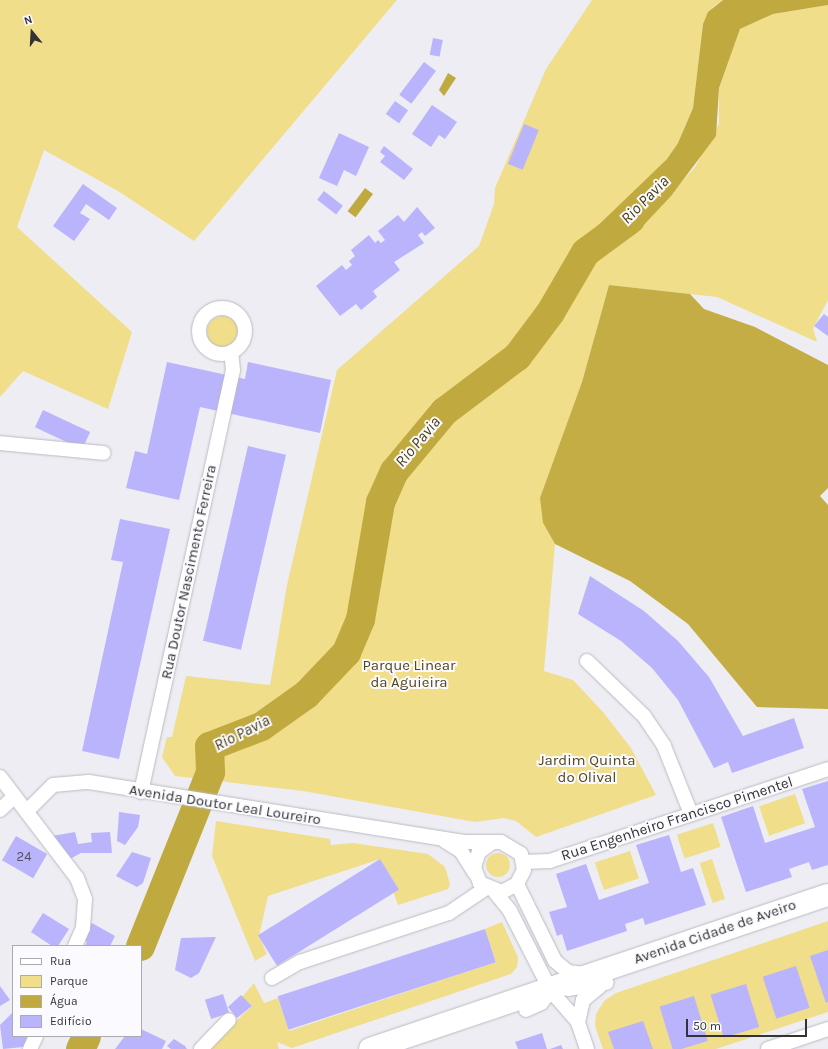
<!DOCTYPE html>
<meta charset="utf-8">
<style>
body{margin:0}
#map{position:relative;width:828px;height:1049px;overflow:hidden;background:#ededf3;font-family:Karla,sans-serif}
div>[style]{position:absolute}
.green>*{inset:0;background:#f1de8b;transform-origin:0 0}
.round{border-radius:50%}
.forest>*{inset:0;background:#c4ad44}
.water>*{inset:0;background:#c0a93f;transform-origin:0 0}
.river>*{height:29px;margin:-14.5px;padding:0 14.5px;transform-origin:14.5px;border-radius:14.5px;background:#c0a93f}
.building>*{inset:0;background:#b9b4fb;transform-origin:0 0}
.roads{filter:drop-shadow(0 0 1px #bbbac1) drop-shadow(0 0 1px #bbbac1)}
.minor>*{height:14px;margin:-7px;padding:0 7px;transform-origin:7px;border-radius:7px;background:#fff}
.minor>.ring{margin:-7px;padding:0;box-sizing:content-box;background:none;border:14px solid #fff;border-radius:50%}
.primary>*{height:22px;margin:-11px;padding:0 11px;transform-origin:11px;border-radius:11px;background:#fff}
span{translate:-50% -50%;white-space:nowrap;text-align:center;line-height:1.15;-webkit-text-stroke:4px #fbfafe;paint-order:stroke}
.number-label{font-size:13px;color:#545366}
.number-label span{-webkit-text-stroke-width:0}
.street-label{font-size:15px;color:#333335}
.park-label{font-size:15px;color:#50471c}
.water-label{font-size:16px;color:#473d12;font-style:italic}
.legend{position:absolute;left:12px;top:945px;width:130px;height:92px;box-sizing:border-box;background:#fbfafe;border:1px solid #abaaae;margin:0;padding:5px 7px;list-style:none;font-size:12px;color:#333335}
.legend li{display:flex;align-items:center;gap:8px;height:20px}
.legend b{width:20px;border:1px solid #abaaae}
.north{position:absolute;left:12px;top:12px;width:40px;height:40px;-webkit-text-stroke:3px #fbfafe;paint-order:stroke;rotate:342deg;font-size:11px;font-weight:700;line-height:16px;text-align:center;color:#333335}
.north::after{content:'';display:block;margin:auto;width:14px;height:18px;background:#333335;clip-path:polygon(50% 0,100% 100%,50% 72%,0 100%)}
.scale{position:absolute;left:686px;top:1019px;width:121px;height:18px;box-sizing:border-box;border:2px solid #333335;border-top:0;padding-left:5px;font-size:12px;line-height:14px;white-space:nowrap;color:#333335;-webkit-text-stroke:3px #fbfafe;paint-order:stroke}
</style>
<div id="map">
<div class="green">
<i style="clip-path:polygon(0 0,397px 0,194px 241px,118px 191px,44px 150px,17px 227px,132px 332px,108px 409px,23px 371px,0 397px)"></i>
<i style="clip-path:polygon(592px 0,723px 0,713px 7px,703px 24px,693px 108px,678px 143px,667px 159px,588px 236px,612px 249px,640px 229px,695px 167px,719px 124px,719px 88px,740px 29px,773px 14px,828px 5px,828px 300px,813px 328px,817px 342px,717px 297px,609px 285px,582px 382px,560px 444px,543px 523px,555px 544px,544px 671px,573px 680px,603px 712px,631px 748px,656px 795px,536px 837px,516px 821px,504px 818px,475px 822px,303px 791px,175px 776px,162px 757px,167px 737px,172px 737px,186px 676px,270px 685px,287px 585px,337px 370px,479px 246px,494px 204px,495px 188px,546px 69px)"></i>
<i class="round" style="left:207px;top:316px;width:32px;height:32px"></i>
<i style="left:795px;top:794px;width:31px;height:38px;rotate:71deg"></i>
<i style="clip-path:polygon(216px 821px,330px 839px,331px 845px,353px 843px,428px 854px,445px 867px,450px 884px,448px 889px,398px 905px,393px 891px,399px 889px,380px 859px,268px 896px,259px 936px,267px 954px,255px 961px,212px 856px)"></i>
<i style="left:713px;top:823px;width:25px;height:38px;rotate:72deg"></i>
<i style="left:630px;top:851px;width:29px;height:37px;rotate:72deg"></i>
<i class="round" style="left:486px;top:853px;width:24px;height:24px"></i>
<i style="left:712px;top:859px;width:42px;height:13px;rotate:72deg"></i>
<i style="clip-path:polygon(828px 921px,828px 1012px,716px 1049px,603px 1049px,595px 1026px,596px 1014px,604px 1001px,616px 993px)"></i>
<i style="clip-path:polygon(502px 922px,518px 957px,517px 967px,511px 974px,292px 1048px,277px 1042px,279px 1049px,207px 1049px,252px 1006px,242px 997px,254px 983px,264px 1003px,278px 998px,289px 1031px,496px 962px,485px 929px)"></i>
</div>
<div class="forest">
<i style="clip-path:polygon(609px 285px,690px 294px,704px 309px,755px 327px,828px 365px,828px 488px,820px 496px,828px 505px,828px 709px,757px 707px,688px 624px,630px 581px,555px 544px,543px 523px,540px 498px,582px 382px)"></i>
</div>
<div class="water">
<i style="clip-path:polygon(723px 0,828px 0,828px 5px,773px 14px,740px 29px,719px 88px,716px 136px,671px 196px,640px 229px,612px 249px,587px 236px,667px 159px,678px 143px,693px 108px,703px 24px,708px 12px)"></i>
<i style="clip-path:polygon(448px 73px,456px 78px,444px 96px,439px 90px)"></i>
<i style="left:365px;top:188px;width:10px;height:29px;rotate:37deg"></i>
</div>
<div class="river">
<i style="left:140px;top:946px;width:188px;rotate:-68.1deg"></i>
<i style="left:210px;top:772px;width:26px;rotate:-92deg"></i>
<i style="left:209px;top:746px;width:56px;rotate:-21deg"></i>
<i style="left:261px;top:726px;width:55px;rotate:-35.4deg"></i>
<i style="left:306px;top:694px;width:58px;rotate:-46.4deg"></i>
<i style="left:346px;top:652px;width:36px;rotate:-67deg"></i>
<i style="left:360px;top:619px;width:119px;rotate:-80.3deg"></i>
<i style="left:380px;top:502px;width:34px;rotate:-66deg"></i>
<i style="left:394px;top:471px;width:78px;rotate:-50.2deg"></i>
<i style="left:444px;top:411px;width:91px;rotate:-37deg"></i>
<i style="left:517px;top:356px;width:55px;rotate:-53.1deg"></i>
<i style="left:550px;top:312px;width:69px;rotate:-59.7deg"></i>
<i style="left:585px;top:252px;width:56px;rotate:-36.3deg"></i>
<i style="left:80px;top:1049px;width:14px;rotate:-65deg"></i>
</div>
<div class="building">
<i style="left:433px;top:38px;width:10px;height:17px;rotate:11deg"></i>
<i style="left:424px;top:62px;width:15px;height:41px;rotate:37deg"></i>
<i style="left:395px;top:101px;width:16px;height:16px;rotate:35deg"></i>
<i style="clip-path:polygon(432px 105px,457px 122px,445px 139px,439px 135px,431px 147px,412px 134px)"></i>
<i style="left:524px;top:124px;width:16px;height:43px;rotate:22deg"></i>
<i style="clip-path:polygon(339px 133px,369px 147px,356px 176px,344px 170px,337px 186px,319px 178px)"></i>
<i style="clip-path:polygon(384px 146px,413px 169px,404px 180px,380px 162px,385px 156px,380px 152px)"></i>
<i style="clip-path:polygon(83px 184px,117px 208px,109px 220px,86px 204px,80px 213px,90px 219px,74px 241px,53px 226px)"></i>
<i style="left:324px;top:191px;width:24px;height:11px;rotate:38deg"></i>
<i style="clip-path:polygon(417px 207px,435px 228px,425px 236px,422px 232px,418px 235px,424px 243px,394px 262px,400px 270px,373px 291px,377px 297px,361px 310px,356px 304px,340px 316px,316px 286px,342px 265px,346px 270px,352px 265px,349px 261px,355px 256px,351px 250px,369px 235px,375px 243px,378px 240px,381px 243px,385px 240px,378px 231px,398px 215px,404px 222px)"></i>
<i style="clip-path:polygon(824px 314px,828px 317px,828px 336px,814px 326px)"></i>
<i style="clip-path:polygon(167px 362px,245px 379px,248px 362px,331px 380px,320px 433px,200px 407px,179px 500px,126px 488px,135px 451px,147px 454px)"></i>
<i style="left:43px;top:410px;width:52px;height:19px;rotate:25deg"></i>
<i style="left:248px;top:446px;width:39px;height:200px;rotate:13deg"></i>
<i style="clip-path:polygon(120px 519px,170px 529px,119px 759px,82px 751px,123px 562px,111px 560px)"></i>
<i style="clip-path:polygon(590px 576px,644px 611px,678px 641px,709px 677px,743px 736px,794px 718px,804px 748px,732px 773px,728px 762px,714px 768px,678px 700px,652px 668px,621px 641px,578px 614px)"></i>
<i style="clip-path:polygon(828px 781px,828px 865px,812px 870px,809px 862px,789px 869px,792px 877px,746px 892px,721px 817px,753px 806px,765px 843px,815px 827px,802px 789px)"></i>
<i style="clip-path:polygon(119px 812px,140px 815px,138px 827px,125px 845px,117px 841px)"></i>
<i style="clip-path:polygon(75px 832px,78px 844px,92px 842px,91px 833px,110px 832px,112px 853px,81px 853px,70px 859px,52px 836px)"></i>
<i style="clip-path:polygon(669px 835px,681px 872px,693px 868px,706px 905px,645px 925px,643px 918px,625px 924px,627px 931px,567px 951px,562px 934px,557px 936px,549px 912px,567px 907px,556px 874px,586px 864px,599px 900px,649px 883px,636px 845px)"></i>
<i style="left:16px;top:836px;width:36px;height:28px;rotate:30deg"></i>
<i style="clip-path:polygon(132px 852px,151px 858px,143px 883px,137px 887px,116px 876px)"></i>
<i style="left:380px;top:859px;width:36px;height:144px;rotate:58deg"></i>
<i style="clip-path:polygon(43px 913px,69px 929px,58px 946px,52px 946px,31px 932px)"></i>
<i style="clip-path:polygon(92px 923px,115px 936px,110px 946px,85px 946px,87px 942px,83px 939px)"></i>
<i style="left:485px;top:929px;width:35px;height:218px;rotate:72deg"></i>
<i style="clip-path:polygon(216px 937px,199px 973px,191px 978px,175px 970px,181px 938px)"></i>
<i style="clip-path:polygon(828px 950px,828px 1002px,826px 1003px,810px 956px)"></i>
<i style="left:796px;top:966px;width:44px;height:35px;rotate:72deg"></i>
<i style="left:746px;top:984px;width:45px;height:37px;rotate:73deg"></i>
<i style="clip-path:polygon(0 986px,10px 1000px,0 1006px)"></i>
<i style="left:223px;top:994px;width:20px;height:19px;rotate:72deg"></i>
<i style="clip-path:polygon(241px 995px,252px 1006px,237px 1018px,228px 1007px)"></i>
<i style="left:694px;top:996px;width:47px;height:36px;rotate:73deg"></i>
<i style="clip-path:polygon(13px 1012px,13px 1036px,33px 1036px,23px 1047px,3px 1049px,0 1025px)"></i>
<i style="clip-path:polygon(643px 1021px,653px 1049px,614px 1049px,608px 1032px)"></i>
<i style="clip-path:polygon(141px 1029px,166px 1041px,162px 1049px,115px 1049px,125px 1036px,141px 1036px)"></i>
<i style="clip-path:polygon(542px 1033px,547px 1049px,518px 1049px,515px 1042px)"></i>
<i style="clip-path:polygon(174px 1039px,185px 1046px,187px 1049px,171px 1049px,167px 1046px)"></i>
<i style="clip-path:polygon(561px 1045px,563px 1049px,550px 1049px)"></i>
</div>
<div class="roads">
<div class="minor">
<i class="ring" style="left:199px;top:308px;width:32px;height:32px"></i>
<i style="left:0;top:443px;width:104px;rotate:5.5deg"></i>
<i style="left:587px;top:661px;width:79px;rotate:44deg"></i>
<i style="left:644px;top:716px;width:36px;rotate:56deg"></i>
<i style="left:664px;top:746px;width:73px;rotate:68.3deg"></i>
<i style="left:0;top:777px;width:127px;rotate:52.7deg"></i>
<i style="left:77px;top:878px;width:22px;rotate:69deg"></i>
<i style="left:85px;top:899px;width:29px;rotate:94deg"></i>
<i style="left:83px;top:928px;width:20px;rotate:114deg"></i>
<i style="left:141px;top:792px;width:432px;rotate:-77.7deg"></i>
<i style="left:233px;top:370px;width:18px;rotate:-96deg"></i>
<i style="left:0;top:810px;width:18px;rotate:-43deg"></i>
<i style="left:28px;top:810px;width:35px;rotate:-45deg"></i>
<i style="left:53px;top:785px;width:36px;rotate:-5deg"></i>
<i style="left:89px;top:782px;width:381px;rotate:9.1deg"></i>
<i style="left:465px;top:842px;width:36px"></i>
<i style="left:501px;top:842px;width:23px;rotate:31deg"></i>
<i style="left:521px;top:854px;width:16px;rotate:79deg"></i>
<i style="left:524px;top:870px;width:16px;rotate:117deg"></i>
<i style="left:517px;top:884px;width:17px;rotate:152deg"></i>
<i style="left:502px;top:892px;width:24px;rotate:-158deg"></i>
<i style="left:480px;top:883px;width:17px;rotate:-111deg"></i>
<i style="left:474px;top:867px;width:16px;rotate:-72deg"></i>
<i style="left:479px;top:852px;width:17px;rotate:-36deg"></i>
<i style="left:445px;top:841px;width:19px;rotate:32deg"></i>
<i style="left:461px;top:851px;width:26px;rotate:58deg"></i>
<i style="left:524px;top:862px;width:26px;rotate:-2deg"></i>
<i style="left:550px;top:861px;width:293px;rotate:-18.3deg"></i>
<i style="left:517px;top:884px;width:86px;rotate:63.7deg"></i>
<i style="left:555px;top:961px;width:17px;rotate:40deg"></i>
<i style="left:568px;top:972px;width:16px;rotate:7deg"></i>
<i style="left:494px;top:891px;width:26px;rotate:51deg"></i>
<i style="left:510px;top:911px;width:90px;rotate:62.9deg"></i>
<i style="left:551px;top:991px;width:41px;rotate:48.9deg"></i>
<i style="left:272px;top:978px;width:32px;rotate:-30deg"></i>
<i style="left:300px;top:962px;width:157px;rotate:-18.2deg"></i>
<i style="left:449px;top:913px;width:45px;rotate:-34deg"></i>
<i style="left:568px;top:989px;width:39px;rotate:-9deg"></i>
<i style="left:526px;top:1010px;width:17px;rotate:-25deg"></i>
<i style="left:541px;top:1003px;width:17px;rotate:-50deg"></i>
<i style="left:575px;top:1014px;width:37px;rotate:71deg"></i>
<i style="left:578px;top:1022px;width:23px;rotate:-77deg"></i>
<i style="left:583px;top:1000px;width:21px;rotate:-39deg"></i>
<i style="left:30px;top:1049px;width:14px;rotate:-65deg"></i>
<i style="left:201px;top:1049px;width:40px;rotate:-46deg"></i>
<i style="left:768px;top:1049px;width:63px;rotate:-18.4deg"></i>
</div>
<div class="primary">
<i style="left:370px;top:1049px;width:483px;rotate:-18.6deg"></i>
</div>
</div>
<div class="number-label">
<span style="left:24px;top:857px">24</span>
</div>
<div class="street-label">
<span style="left:189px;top:572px;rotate:-78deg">Rua Doutor Nascimento Ferreira</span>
<span style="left:225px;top:805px;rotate:9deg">Avenida Doutor Leal Loureiro</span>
<span style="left:677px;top:819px;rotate:-18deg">Rua Engenheiro Francisco Pimentel</span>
<span style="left:715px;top:932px;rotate:-19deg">Avenida Cidade de Aveiro</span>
</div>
<div class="park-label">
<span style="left:409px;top:674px">Parque Linear<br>da Aguieira</span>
<span style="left:587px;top:769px">Jardim Quinta<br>do Olival</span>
</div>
<div class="water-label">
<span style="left:645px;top:200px;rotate:-45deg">Rio Pavia</span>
<span style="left:418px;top:442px;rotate:-50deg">Rio Pavia</span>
<span style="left:242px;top:733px;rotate:-27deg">Rio Pavia</span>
</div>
<ul class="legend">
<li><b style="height:5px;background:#fff"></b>Rua</li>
<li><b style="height:11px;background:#f1de8b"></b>Parque</li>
<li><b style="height:11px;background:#c0a93f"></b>Água</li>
<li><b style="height:11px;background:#b9b4fb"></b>Edifício</li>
</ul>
<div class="north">N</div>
<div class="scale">50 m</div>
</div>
